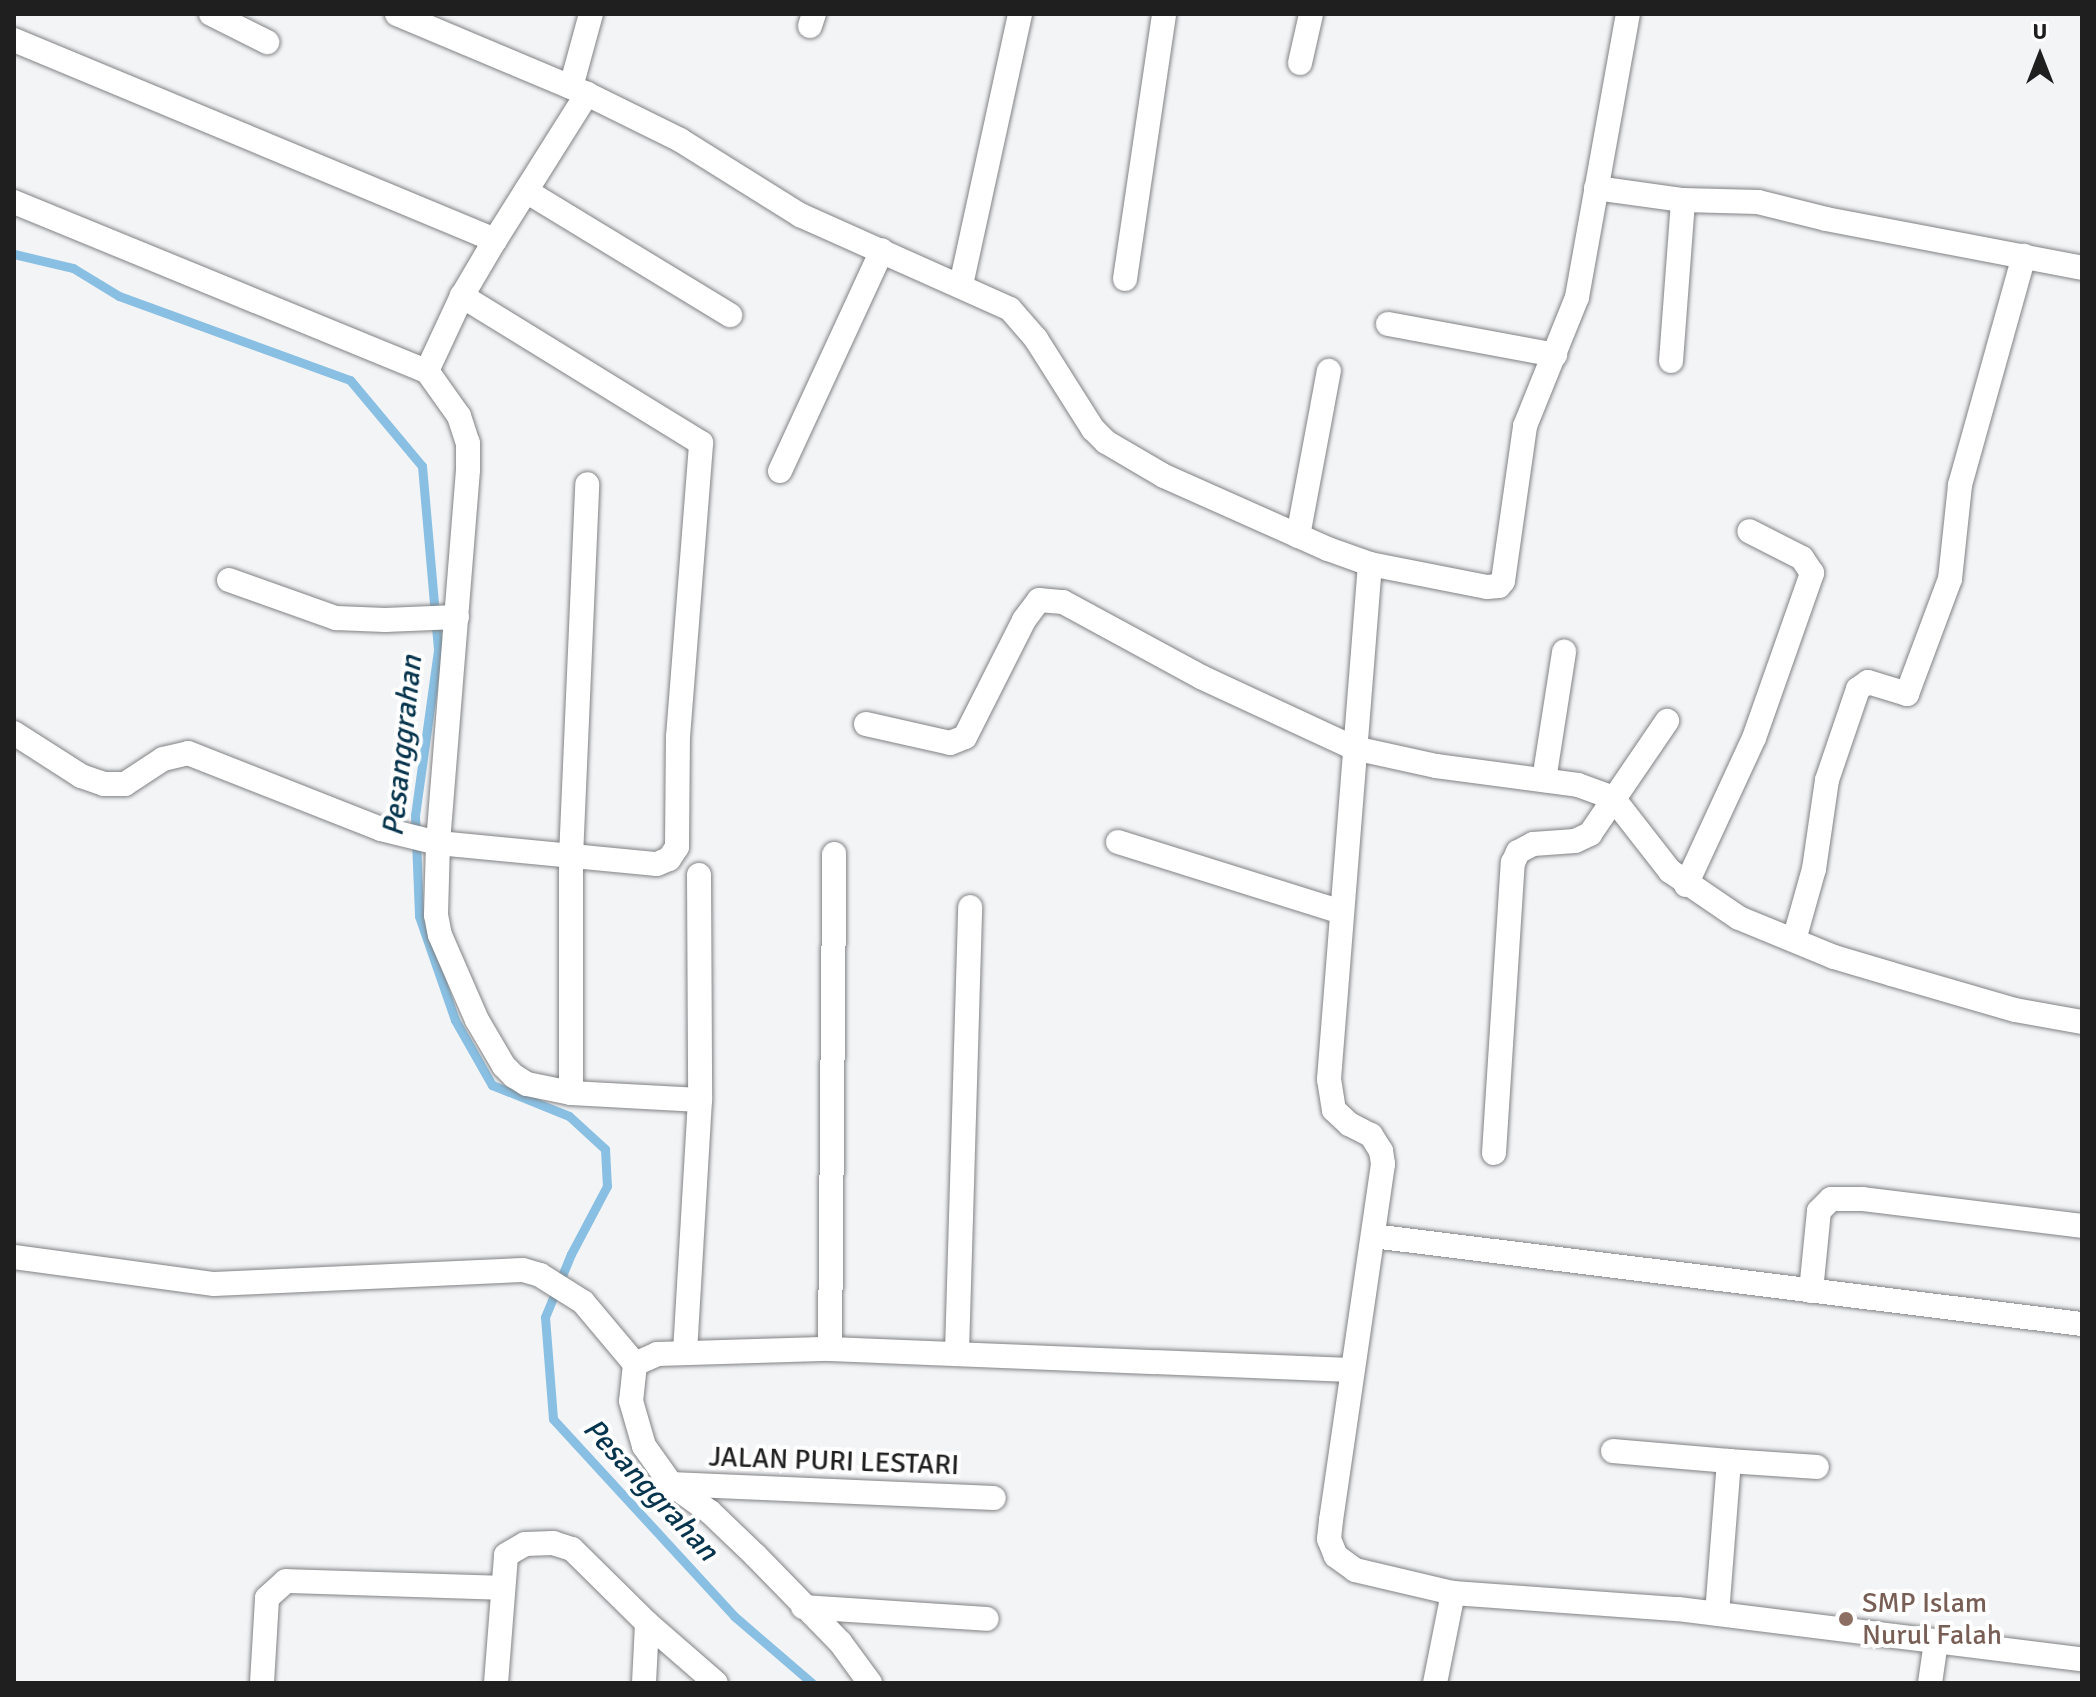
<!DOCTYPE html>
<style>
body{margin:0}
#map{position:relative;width:2096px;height:1697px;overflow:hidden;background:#f3f4f6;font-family:Signika,sans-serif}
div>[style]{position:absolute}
.stream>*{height:9px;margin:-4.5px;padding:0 4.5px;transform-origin:4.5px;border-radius:4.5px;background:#88bfe2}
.roads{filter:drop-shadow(0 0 2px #818284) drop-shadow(0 0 2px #818284)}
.street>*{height:24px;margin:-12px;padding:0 12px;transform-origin:12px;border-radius:12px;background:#fff}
.dots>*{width:22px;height:22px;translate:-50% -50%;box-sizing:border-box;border:4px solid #fff;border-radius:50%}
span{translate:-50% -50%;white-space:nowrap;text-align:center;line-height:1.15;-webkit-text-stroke:8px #fff;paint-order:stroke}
.street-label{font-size:28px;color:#1f1f20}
.education-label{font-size:28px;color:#785e54}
.left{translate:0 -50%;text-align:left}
.water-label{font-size:30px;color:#06344c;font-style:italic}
.frame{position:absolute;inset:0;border:16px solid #1f1f20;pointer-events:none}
.north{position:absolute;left:2000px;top:16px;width:80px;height:80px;-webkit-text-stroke:6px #fff;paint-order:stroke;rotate:0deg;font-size:22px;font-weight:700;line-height:32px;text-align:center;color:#1f1f20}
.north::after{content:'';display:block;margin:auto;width:28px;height:36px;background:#1f1f20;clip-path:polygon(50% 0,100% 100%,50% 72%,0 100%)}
</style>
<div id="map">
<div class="stream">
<i style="left:14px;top:254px;width:61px;rotate:13.3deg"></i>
<i style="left:73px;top:268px;width:54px;rotate:31.3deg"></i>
<i style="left:119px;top:296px;width:246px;rotate:20deg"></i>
<i style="left:350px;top:380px;width:112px;rotate:50.1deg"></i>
<i style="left:422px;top:466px;width:185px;rotate:85deg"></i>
<i style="left:438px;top:650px;width:167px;rotate:97.9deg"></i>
<i style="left:415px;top:815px;width:101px;rotate:87.7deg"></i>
<i style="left:419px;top:916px;width:110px;rotate:70.9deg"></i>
<i style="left:455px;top:1020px;width:75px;rotate:60.4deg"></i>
<i style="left:492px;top:1085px;width:83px;rotate:21.9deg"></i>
<i style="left:569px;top:1116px;width:49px;rotate:42.5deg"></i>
<i style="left:605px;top:1149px;width:37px;rotate:87deg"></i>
<i style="left:607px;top:1186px;width:77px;rotate:117.9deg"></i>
<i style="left:571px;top:1254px;width:68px;rotate:112.4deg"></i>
<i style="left:545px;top:1317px;width:102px;rotate:85.5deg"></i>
<i style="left:553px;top:1419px;width:268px;rotate:47.4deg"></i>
<i style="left:734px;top:1616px;width:103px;rotate:40.7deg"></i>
</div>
<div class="roads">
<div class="street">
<i style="left:211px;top:14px;width:63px;rotate:26.6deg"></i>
<i style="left:397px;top:14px;width:206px;rotate:22.8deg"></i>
<i style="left:587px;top:94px;width:104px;rotate:26.3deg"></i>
<i style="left:680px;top:140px;width:142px;rotate:32deg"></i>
<i style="left:800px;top:215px;width:230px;rotate:24.1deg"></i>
<i style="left:1010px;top:309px;width:40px;rotate:49deg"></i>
<i style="left:1036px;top:339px;width:107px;rotate:57.7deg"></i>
<i style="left:1093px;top:429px;width:18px;rotate:45deg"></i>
<i style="left:1106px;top:442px;width:67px;rotate:30.4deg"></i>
<i style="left:1164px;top:476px;width:180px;rotate:24deg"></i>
<i style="left:1328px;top:549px;width:45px;rotate:19.7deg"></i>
<i style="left:1370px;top:564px;width:119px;rotate:11.1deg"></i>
<i style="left:1487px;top:587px;width:12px;rotate:-5deg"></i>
<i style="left:1499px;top:586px;width:6px;rotate:-51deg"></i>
<i style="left:1503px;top:581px;width:157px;rotate:-81.9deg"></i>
<i style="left:1525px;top:426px;width:139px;rotate:-68deg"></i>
<i style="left:1577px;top:297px;width:288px;rotate:-79.8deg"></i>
<i style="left:810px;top:26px;width:13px;rotate:-72deg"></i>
<i style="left:14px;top:40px;width:521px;rotate:22.58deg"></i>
<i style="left:1300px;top:63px;width:50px;rotate:-77.3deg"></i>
<i style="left:571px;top:87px;width:76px;rotate:-74.7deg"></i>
<i style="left:1596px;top:188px;width:88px;rotate:7.9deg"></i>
<i style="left:1683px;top:200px;width:75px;rotate:1.5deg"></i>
<i style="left:1758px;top:202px;width:70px;rotate:14deg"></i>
<i style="left:1826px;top:219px;width:261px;rotate:10.8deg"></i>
<i style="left:526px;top:191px;width:239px;rotate:31.3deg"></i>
<i style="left:14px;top:202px;width:446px;rotate:22.3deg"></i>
<i style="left:427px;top:371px;width:55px;rotate:54.6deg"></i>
<i style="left:459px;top:416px;width:28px;rotate:72deg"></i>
<i style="left:468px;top:443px;width:27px;rotate:90deg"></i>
<i style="left:468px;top:470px;width:374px;rotate:94.6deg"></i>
<i style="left:438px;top:843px;width:72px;rotate:91.6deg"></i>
<i style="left:436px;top:915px;width:20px;rotate:79deg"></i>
<i style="left:440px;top:935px;width:93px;rotate:66.5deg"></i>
<i style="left:477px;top:1020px;width:53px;rotate:59.6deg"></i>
<i style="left:504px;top:1066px;width:14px;rotate:45deg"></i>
<i style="left:514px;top:1076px;width:15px;rotate:32deg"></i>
<i style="left:527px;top:1084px;width:45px;rotate:11.6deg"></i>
<i style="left:571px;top:1093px;width:129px;rotate:3.1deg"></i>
<i style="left:700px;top:1100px;width:252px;rotate:93.4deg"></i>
<i style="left:1125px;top:279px;width:268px;rotate:-81.6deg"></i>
<i style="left:961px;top:285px;width:277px;rotate:-77.7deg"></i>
<i style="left:1388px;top:324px;width:170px;rotate:10.5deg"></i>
<i style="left:1671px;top:361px;width:161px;rotate:-85.7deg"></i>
<i style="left:427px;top:371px;width:83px;rotate:-65deg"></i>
<i style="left:462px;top:296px;width:65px;rotate:-59.5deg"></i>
<i style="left:495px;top:240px;width:173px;rotate:-57.8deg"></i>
<i style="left:780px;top:471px;width:243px;rotate:-65.2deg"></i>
<i style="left:1298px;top:536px;width:168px;rotate:-79.4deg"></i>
<i style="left:1370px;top:564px;width:517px;rotate:94.55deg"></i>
<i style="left:1329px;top:1079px;width:31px;rotate:81deg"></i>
<i style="left:1334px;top:1110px;width:21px;rotate:43deg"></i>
<i style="left:1349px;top:1124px;width:25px;rotate:27deg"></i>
<i style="left:1371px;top:1135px;width:19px;rotate:58deg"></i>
<i style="left:1381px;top:1151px;width:13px;rotate:81deg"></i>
<i style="left:1383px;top:1164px;width:360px;rotate:98.3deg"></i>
<i style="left:1331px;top:1520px;width:19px;rotate:96deg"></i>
<i style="left:1329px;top:1539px;width:18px;rotate:68deg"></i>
<i style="left:1336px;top:1556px;width:24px;rotate:36deg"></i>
<i style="left:1355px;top:1570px;width:101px;rotate:13.2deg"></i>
<i style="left:1453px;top:1593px;width:226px;rotate:4.1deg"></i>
<i style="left:1678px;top:1609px;width:407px;rotate:7.1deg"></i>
<i style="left:229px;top:580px;width:114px;rotate:19.6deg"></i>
<i style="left:336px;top:618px;width:49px;rotate:2.3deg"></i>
<i style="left:385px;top:620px;width:72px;rotate:-2.4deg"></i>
<i style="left:866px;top:724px;width:86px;rotate:12.7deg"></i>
<i style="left:950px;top:743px;width:16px;rotate:-22deg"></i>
<i style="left:965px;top:737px;width:131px;rotate:-63.2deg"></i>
<i style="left:1024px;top:620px;width:25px;rotate:-53deg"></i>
<i style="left:1039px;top:600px;width:24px;rotate:5deg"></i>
<i style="left:1063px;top:602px;width:157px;rotate:28.5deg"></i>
<i style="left:1201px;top:677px;width:169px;rotate:24.9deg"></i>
<i style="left:1354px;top:748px;width:84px;rotate:12.4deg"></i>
<i style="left:1436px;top:766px;width:143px;rotate:7.6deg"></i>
<i style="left:1578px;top:785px;width:37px;rotate:20deg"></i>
<i style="left:1613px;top:798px;width:93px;rotate:52deg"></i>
<i style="left:1670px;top:871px;width:83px;rotate:34.3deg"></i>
<i style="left:1739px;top:918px;width:103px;rotate:22.3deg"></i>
<i style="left:1834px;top:957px;width:59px;rotate:16.6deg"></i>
<i style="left:1891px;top:974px;width:129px;rotate:16.2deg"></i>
<i style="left:2015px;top:1010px;width:68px;rotate:10.2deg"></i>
<i style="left:14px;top:733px;width:80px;rotate:32.7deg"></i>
<i style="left:81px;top:776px;width:24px;rotate:19deg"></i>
<i style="left:104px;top:784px;width:21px"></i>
<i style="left:125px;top:784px;width:45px;rotate:-33.3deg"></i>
<i style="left:163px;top:759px;width:26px;rotate:-13deg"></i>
<i style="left:188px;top:753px;width:207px;rotate:21.5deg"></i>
<i style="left:381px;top:829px;width:59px;rotate:13.8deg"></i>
<i style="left:438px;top:843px;width:220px;rotate:5.5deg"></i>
<i style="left:657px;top:864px;width:13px;rotate:-23deg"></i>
<i style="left:669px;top:859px;width:14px;rotate:-56deg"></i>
<i style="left:677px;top:847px;width:110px;rotate:-89.5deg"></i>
<i style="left:678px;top:737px;width:295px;rotate:-85.5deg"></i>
<i style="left:701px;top:443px;width:281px;rotate:-148.4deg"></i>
<i style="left:1544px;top:780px;width:130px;rotate:-81.1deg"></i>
<i style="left:1118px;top:842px;width:234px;rotate:17.4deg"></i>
<i style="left:699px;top:875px;width:225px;rotate:89.7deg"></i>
<i style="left:1686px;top:885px;width:162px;rotate:-65.2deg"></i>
<i style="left:1754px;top:738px;width:175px;rotate:-70.6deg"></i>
<i style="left:1812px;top:573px;width:18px;rotate:-124deg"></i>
<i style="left:1802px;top:558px;width:59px;rotate:-153deg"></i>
<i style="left:1794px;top:940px;width:74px;rotate:-74.3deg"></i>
<i style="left:1814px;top:869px;width:90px;rotate:-81.7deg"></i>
<i style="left:1827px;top:780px;width:96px;rotate:-71.2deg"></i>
<i style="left:1858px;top:689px;width:12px;rotate:-35deg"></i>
<i style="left:1868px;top:682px;width:41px;rotate:17.1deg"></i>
<i style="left:1907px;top:694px;width:123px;rotate:-69.5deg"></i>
<i style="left:1950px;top:579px;width:95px;rotate:-83.9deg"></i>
<i style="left:1960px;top:485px;width:238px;rotate:-74.4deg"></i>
<i style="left:571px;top:1093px;width:236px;rotate:-90deg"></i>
<i style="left:571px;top:857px;width:373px;rotate:-87.5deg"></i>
<i style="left:1494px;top:1153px;width:291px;rotate:-86.3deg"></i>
<i style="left:1513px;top:863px;width:12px;rotate:-66deg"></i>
<i style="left:1518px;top:852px;width:17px;rotate:-28deg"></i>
<i style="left:1533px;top:844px;width:42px;rotate:-4.1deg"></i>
<i style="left:1575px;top:841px;width:17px;rotate:-25deg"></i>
<i style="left:1590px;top:834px;width:137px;rotate:-55.7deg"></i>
<i style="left:1373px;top:1236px;width:714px;rotate:7.08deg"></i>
<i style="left:14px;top:1257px;width:202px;rotate:7.7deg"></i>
<i style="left:214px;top:1284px;width:309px;rotate:-2.6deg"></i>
<i style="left:523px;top:1270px;width:18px;rotate:16deg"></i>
<i style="left:540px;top:1275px;width:51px;rotate:32.1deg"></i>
<i style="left:583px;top:1302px;width:81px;rotate:50deg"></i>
<i style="left:635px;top:1364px;width:37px;rotate:96deg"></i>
<i style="left:631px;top:1401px;width:47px;rotate:73.9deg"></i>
<i style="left:644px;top:1446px;width:47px;rotate:54.6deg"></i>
<i style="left:671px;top:1484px;width:48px;rotate:35.7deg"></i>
<i style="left:710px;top:1512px;width:62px;rotate:43.7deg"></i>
<i style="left:755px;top:1555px;width:122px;rotate:45.7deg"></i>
<i style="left:840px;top:1642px;width:51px;rotate:53.8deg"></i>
<i style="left:1811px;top:1291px;width:80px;rotate:-84.3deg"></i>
<i style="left:1819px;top:1211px;width:17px;rotate:-45deg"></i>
<i style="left:1831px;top:1199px;width:32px"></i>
<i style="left:1863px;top:1199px;width:221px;rotate:7deg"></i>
<i style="left:830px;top:1349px;width:495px;rotate:-89.5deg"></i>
<i style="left:957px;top:1352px;width:445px;rotate:-88.3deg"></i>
<i style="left:635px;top:1364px;width:24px;rotate:-24deg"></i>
<i style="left:657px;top:1354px;width:173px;rotate:-1.7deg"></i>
<i style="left:830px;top:1349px;width:521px;rotate:2.31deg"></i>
<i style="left:1613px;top:1451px;width:116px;rotate:4.9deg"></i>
<i style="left:1729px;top:1461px;width:153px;rotate:94.5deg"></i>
<i style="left:1729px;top:1461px;width:88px;rotate:3.9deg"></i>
<i style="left:671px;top:1484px;width:323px;rotate:2.5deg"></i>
<i style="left:803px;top:1607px;width:184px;rotate:3.7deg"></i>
<i style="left:262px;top:1683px;width:85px;rotate:-86.6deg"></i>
<i style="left:267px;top:1598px;width:25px;rotate:-42deg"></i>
<i style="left:286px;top:1581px;width:217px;rotate:1.8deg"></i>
<i style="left:496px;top:1683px;width:128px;rotate:-85.5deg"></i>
<i style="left:506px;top:1555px;width:22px;rotate:-30deg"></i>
<i style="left:525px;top:1544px;width:28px;rotate:-2deg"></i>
<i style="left:553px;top:1543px;width:20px;rotate:18deg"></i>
<i style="left:572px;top:1549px;width:105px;rotate:44.6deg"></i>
<i style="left:647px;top:1623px;width:91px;rotate:41deg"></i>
<i style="left:644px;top:1683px;width:60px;rotate:-87.1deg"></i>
<i style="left:1435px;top:1683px;width:92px;rotate:-78.7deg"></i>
<i style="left:1930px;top:1683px;width:41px;rotate:-81.7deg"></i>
</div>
</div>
<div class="dots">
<i style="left:1846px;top:1619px;background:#8d6e63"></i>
</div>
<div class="street-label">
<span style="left:834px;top:1461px;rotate:2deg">JALAN PURI LESTARI</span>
</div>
<div class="education-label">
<span class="left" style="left:1862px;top:1619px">SMP Islam<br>Nurul Falah</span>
</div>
<div class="water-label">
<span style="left:403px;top:746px;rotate:-84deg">Pesanggrahan</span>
<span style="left:650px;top:1490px;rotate:47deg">Pesanggrahan</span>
</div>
<div class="frame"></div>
<div class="north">U</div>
</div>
